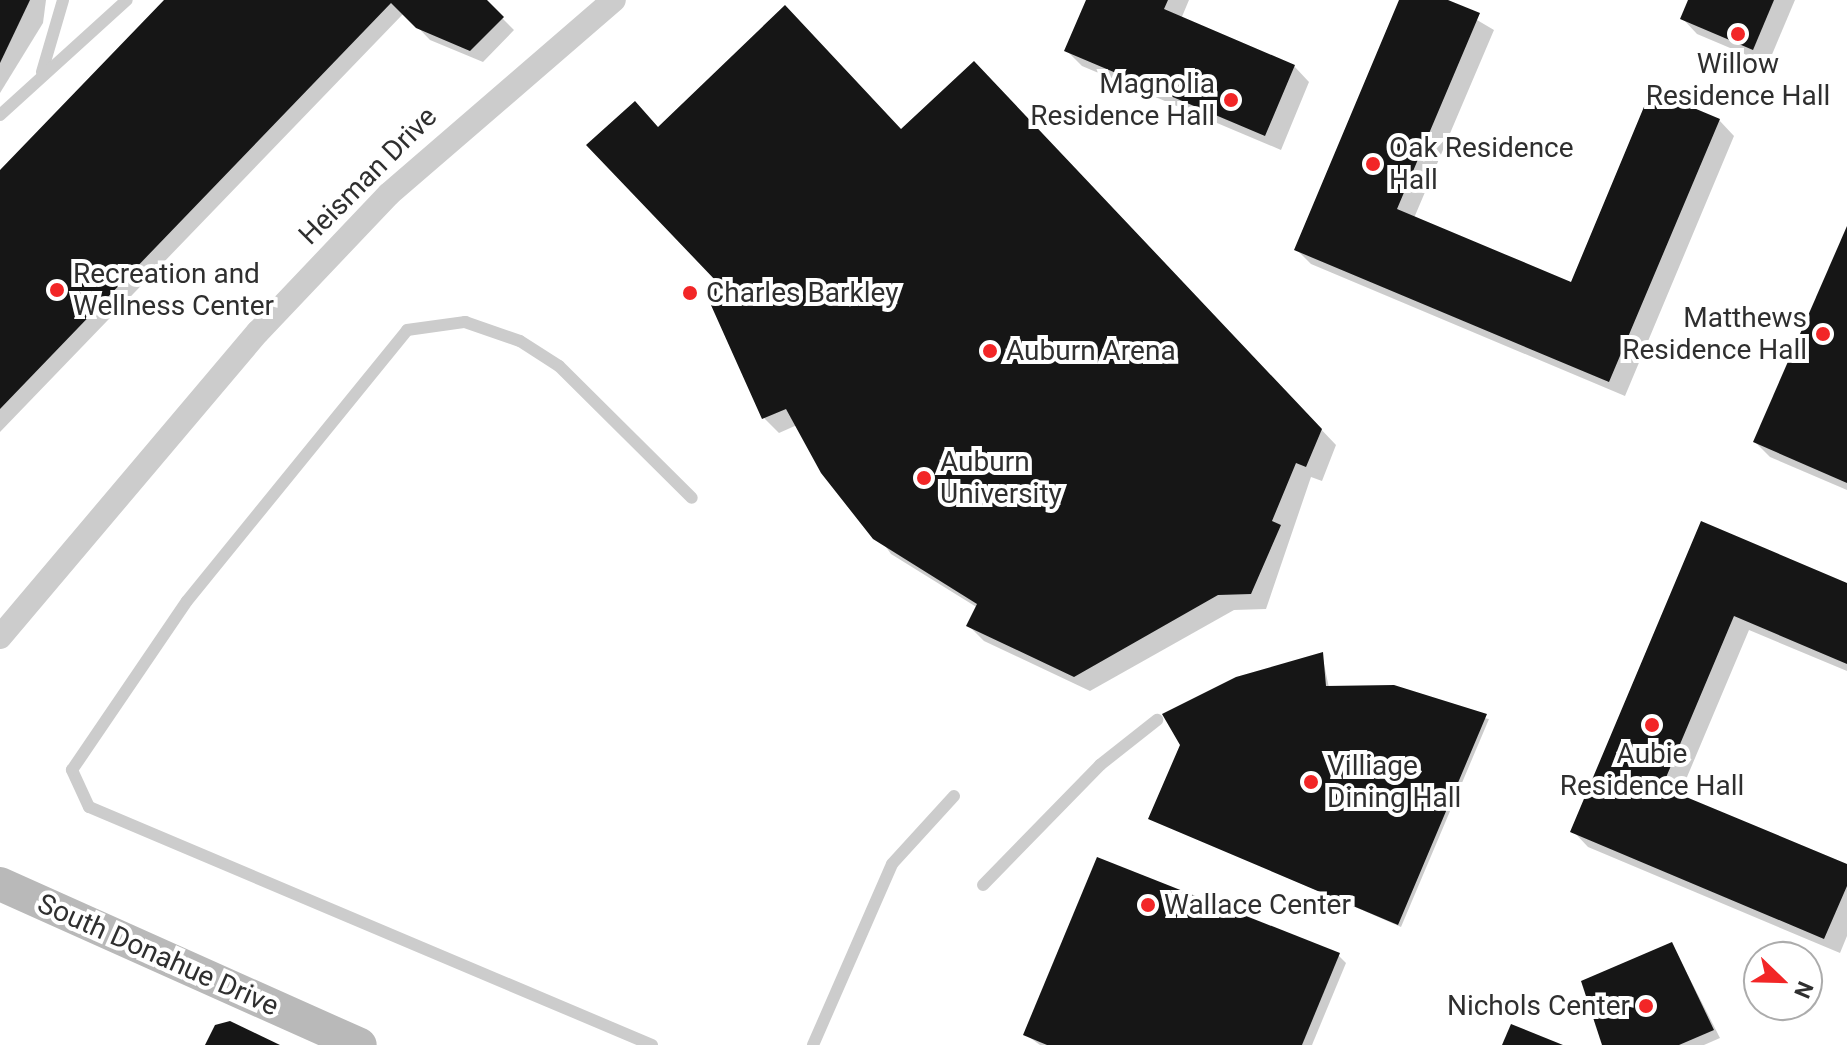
<!DOCTYPE html>
<style>
body{margin:0}
#map{position:relative;width:1847px;height:1045px;overflow:hidden;background:#fff;font-family:Roboto,sans-serif}
div>[style]{position:absolute}
.shadow>*{inset:0;background:#0003}
.building>*{inset:0;background:#161616}
.lane>*{height:12px;margin:-6px;padding:0 6px;transform-origin:6px;border-radius:6px;background:#ccc}
.street>*{height:24px;margin:-12px;padding:0 12px;transform-origin:12px;border-radius:12px;background:#ccc}
.secondary>*{height:34px;margin:-17px;padding:0 17px;transform-origin:17px;border-radius:17px;background:#b9b9b9}
.dots>*{width:22px;height:22px;translate:-50% -50%;box-sizing:border-box;border:4px solid #fff;border-radius:50%}
span{translate:-50% -50%;white-space:nowrap;text-align:center;line-height:1.15;-webkit-text-stroke:8px #fff;paint-order:stroke}
.poi-label{font-size:28px;color:#2f2f2f}
.right{translate:-100% -50%;text-align:right}
.left{translate:0 -50%;text-align:left}
.street-label{font-size:28px;color:#2f2f2f}
.north{position:absolute;left:1743px;top:941px;width:80px;height:80px;box-sizing:border-box;background:#fff;border:2px solid #acacac;border-radius:50%;rotate:113deg;font-size:22px;font-weight:700;line-height:32px;text-align:center;color:#2f2f2f}
.north::after{content:'';display:block;margin:auto;width:28px;height:36px;background:#f22627;clip-path:polygon(50% 0,100% 100%,50% 72%,0 100%)}
</style>
<div id="map">
<div class="shadow">
<i style="clip-path:polygon(0 0,46px 0,43px 23px,0 93px)"></i>
<i style="clip-path:polygon(167px 0,484px 0,514px 30px,483px 62px,430px 40px,404px 13px,0 432px,0 173px)"></i>
<i style="clip-path:polygon(1088px 0,1189px 0,1181px 19px,1294px 66px,1309px 82px,1281px 150px,1082px 66px,1067px 51px)"></i>
<i style="clip-path:polygon(1401px 0,1443px 0,1494px 30px,1414px 218px,1572px 284px,1719px 120px,1734px 136px,1625px 396px,1311px 264px,1296px 249px)"></i>
<i style="clip-path:polygon(1690px 0,1795px 0,1768px 64px,1697px 34px,1682px 18px)"></i>
<i style="clip-path:polygon(989px 79px,1336px 445px,1322px 481px,1311px 477px,1266px 609px,1234px 610px,1090px 691px,984px 641px,969px 626px,978px 608px,891px 554px,797px 425px,779px 433px,764px 418px,659px 129px,901px 131px)"></i>
<i style="clip-path:polygon(1847px 231px,1847px 490px,1770px 457px,1755px 442px)"></i>
<i style="clip-path:polygon(1702px 524px,1847px 585px,1847px 671px,1749px 630px,1679px 796px,1847px 866px,1847px 936px,1840px 953px,1588px 847px,1573px 831px)"></i>
<i style="clip-path:polygon(1322px 654px,1329px 688px,1489px 719px,1401px 927px,1151px 818px)"></i>
<i style="clip-path:polygon(1672px 944px,1720px 1038px,1704px 1045px,1604px 1045px)"></i>
<i style="clip-path:polygon(1338px 955px,1346px 963px,1312px 1045px,1040px 1045px,1025px 1034px)"></i>
</div>
<div class="building">
<i style="clip-path:polygon(0 0,30px 0,0 63px)"></i>
<i style="clip-path:polygon(164px 0,487px 0,504px 17px,470px 51px,416px 28px,391px 3px,0 409px,0 170px)"></i>
<i style="clip-path:polygon(1086px 0,1168px 0,1164px 9px,1295px 65px,1265px 136px,1064px 51px)"></i>
<i style="clip-path:polygon(1399px 0,1448px 0,1480px 13px,1397px 209px,1571px 282px,1651px 90px,1720px 119px,1609px 382px,1294px 250px)"></i>
<i style="clip-path:polygon(1688px 0,1774px 0,1753px 50px,1680px 19px)"></i>
<i style="clip-path:polygon(785px 5px,901px 129px,974px 61px,1322px 429px,1306px 467px,1296px 463px,1272px 521px,1281px 525px,1251px 594px,1218px 595px,1074px 677px,966px 626px,977px 604px,873px 539px,821px 473px,786px 409px,762px 419px,706px 294px,717px 282px,586px 145px,635px 101px,658px 127px)"></i>
<i style="clip-path:polygon(1847px 226px,1847px 483px,1753px 442px)"></i>
<i style="clip-path:polygon(1701px 521px,1847px 583px,1847px 664px,1734px 616px,1662px 787px,1847px 864px,1847px 886px,1824px 939px,1570px 832px)"></i>
<i style="clip-path:polygon(1323px 652px,1326px 686px,1394px 685px,1487px 714px,1398px 925px,1148px 819px,1180px 745px,1162px 714px,1236px 677px)"></i>
<i style="clip-path:polygon(1097px 857px,1340px 953px,1302px 1045px,1047px 1045px,1023px 1035px)"></i>
<i style="clip-path:polygon(1672px 942px,1714px 1030px,1679px 1045px,1602px 1045px,1581px 981px)"></i>
<i style="clip-path:polygon(230px 1021px,280px 1045px,205px 1045px,215px 1025px)"></i>
<i style="clip-path:polygon(1511px 1024px,1563px 1045px,1502px 1045px)"></i>
</div>
<div class="lane">
<i style="left:42px;top:72px;width:75px;rotate:-73.7deg"></i>
<i style="left:0;top:115px;width:171px;rotate:-42.2deg"></i>
<i style="left:983px;top:885px;width:168px;rotate:-45.7deg"></i>
<i style="left:1100px;top:765px;width:73px;rotate:-38.3deg"></i>
<i style="left:652px;top:1045px;width:611px;rotate:-157.08deg"></i>
<i style="left:89px;top:807px;width:41px;rotate:-114.7deg"></i>
<i style="left:72px;top:770px;width:204px;rotate:-55.8deg"></i>
<i style="left:187px;top:601px;width:349px;rotate:-50.9deg"></i>
<i style="left:407px;top:330px;width:59px;rotate:-7.9deg"></i>
<i style="left:465px;top:322px;width:58px;rotate:19.1deg"></i>
<i style="left:520px;top:341px;width:46px;rotate:32.7deg"></i>
<i style="left:559px;top:366px;width:187px;rotate:44.8deg"></i>
<i style="left:813px;top:1045px;width:197px;rotate:-66.4deg"></i>
<i style="left:892px;top:864px;width:92px;rotate:-47.6deg"></i>
</div>
<div class="street">
<i style="left:0;top:637px;width:399px;rotate:-49.8deg"></i>
<i style="left:258px;top:332px;width:190px;rotate:-46.5deg"></i>
<i style="left:389px;top:194px;width:297px;rotate:-40.8deg"></i>
</div>
<div class="secondary">
<i style="left:0;top:884px;width:394px;rotate:24.1deg"></i>
</div>
<div class="dots">
<i style="left:1738px;top:34px;background:#f22627"></i>
<i style="left:1231px;top:100px;background:#f22627"></i>
<i style="left:1373px;top:164px;background:#f22627"></i>
<i style="left:57px;top:290px;background:#f22627"></i>
<i style="left:690px;top:293px;background:#f22627"></i>
<i style="left:1823px;top:334px;background:#f22627"></i>
<i style="left:990px;top:351px;background:#f22627"></i>
<i style="left:924px;top:478px;background:#f22627"></i>
<i style="left:1652px;top:725px;background:#f22627"></i>
<i style="left:1311px;top:782px;background:#f22627"></i>
<i style="left:1148px;top:905px;background:#f22627"></i>
<i style="left:1646px;top:1006px;background:#f22627"></i>
</div>
<div class="poi-label">
<span style="left:1738px;top:80px">Willow<br>Residence Hall</span>
<span class="right" style="left:1215px;top:100px">Magnolia<br>Residence Hall</span>
<span class="left" style="left:1389px;top:164px">Oak Residence<br>Hall</span>
<span class="left" style="left:73px;top:290px">Recreation and<br>Wellness Center</span>
<span class="left" style="left:706px;top:293px">Charles Barkley</span>
<span class="right" style="left:1807px;top:334px">Matthews<br>Residence Hall</span>
<span class="left" style="left:1006px;top:351px">Auburn Arena</span>
<span class="left" style="left:940px;top:478px">Auburn<br>University</span>
<span style="left:1652px;top:770px">Aubie<br>Residence Hall</span>
<span class="left" style="left:1327px;top:782px">Villiage<br>Dining Hall</span>
<span class="left" style="left:1164px;top:905px">Wallace Center</span>
<span class="right" style="left:1630px;top:1006px">Nichols Center</span>
</div>
<div class="street-label">
<span style="left:368px;top:176px;rotate:-45deg">Heisman Drive</span>
<span style="left:158px;top:955px;rotate:24deg">South Donahue Drive</span>
</div>
<div class="north">N</div>
</div>
